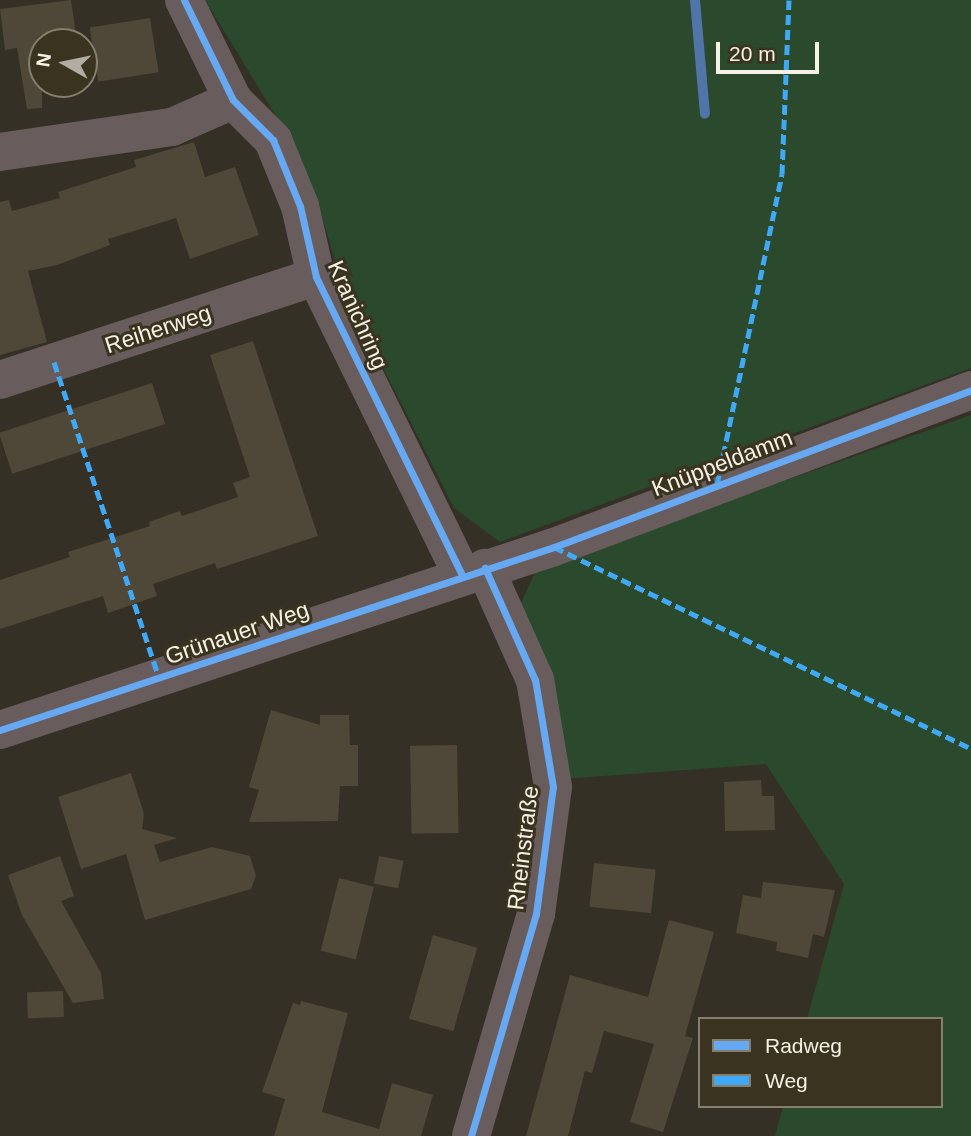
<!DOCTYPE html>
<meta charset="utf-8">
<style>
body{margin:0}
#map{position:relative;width:971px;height:1136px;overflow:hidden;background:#343025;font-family:Arial,sans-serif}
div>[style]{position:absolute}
.green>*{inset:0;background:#2b492c}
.stream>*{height:10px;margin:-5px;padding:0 5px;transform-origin:5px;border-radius:5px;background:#5075a8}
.building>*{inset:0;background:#4f4738;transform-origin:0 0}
.minor>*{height:38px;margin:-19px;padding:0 19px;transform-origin:19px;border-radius:19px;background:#685d5c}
.quiet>*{height:5px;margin-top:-2.5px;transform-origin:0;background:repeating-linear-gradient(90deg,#3fa9f5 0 10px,transparent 0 15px)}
.cycleway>*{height:7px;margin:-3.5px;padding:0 3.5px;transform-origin:3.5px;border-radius:3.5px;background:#66a8f1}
span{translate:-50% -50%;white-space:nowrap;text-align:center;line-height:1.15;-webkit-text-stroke:6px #3a331f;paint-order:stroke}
.street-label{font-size:23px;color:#f6f1e5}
.legend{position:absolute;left:698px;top:1017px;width:245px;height:91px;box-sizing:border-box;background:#3a331f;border:2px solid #857f6e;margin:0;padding:9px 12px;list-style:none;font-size:21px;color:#f6f1e5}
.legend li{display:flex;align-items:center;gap:14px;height:35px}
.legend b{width:35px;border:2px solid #857f6e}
.north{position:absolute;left:28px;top:28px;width:70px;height:70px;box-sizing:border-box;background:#3a331f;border:2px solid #857f6e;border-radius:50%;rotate:279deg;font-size:19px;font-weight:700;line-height:28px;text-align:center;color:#f6f1e5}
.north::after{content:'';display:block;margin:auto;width:24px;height:32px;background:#b2ada2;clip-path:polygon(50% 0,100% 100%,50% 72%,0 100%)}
.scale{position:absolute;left:716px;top:42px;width:103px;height:32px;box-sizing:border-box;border:4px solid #f6f1e5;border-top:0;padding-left:9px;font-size:21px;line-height:24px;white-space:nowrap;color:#f6f1e5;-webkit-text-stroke:5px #3a331f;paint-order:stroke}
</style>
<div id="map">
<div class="green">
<i style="clip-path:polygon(205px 0,971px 0,971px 368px,500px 542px,454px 508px,343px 288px,317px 199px,284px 129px)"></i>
<i style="clip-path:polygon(971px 415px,971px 1136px,775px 1136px,783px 1106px,941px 1106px,941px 1019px,807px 1019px,844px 884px,766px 764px,563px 779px,521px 603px,537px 568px)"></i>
</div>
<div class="stream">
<i style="left:695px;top:0;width:114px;rotate:85deg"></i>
</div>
<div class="building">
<i style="clip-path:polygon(71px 0,77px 42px,42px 42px,42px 108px,27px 109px,17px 48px,5px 50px,0 9px)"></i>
<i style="left:150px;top:18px;width:55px;height:61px;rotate:81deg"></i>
<i style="clip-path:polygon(194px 142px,205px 177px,235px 167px,259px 235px,190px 259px,176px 218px,108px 239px,110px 245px,57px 265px,28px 271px,47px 342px,0 355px,0 202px,9px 200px,12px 211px,60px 198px,58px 192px,136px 167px,134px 160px)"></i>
<i style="clip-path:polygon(253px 341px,318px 536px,217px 569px,215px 563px,153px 584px,157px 596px,108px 613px,103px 596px,0 629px,0 580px,70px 557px,68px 552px,150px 526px,149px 522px,165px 516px,180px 511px,182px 516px,238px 497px,233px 483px,250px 477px,210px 355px)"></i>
<i style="left:152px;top:383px;width:43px;height:161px;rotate:72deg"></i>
<i style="clip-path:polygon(271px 710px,320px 725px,320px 715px,349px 715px,350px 745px,358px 745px,358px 786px,340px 786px,338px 821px,249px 822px,259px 790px,249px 787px)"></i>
<i style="left:457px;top:745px;width:88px;height:47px;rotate:89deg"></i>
<i style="clip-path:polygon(131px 773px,144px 814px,142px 829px,177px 838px,154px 845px,160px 862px,212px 847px,250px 856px,256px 876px,251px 889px,145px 920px,126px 854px,81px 869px,58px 797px)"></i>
<i style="clip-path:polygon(761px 780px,762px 796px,774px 796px,775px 830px,725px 831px,724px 782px)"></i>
<i style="clip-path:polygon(60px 856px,74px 896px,61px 901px,101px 973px,104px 999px,73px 1003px,22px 915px,8px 875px)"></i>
<i style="left:379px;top:856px;width:25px;height:28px;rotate:11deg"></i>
<i style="left:594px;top:863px;width:62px;height:44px;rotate:6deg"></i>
<i style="left:339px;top:878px;width:36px;height:75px;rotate:14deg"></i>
<i style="clip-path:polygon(763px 882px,835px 890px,824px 937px,813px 934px,808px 958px,776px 951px,777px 942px,736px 933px,743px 895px,761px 898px)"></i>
<i style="clip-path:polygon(669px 920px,714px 932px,685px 1036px,693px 1038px,663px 1132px,630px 1122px,654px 1044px,604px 1031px,592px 1073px,585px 1071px,568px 1136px,526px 1136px,570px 975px,648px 997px)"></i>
<i style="left:433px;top:935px;width:46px;height:87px;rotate:16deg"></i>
<i style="left:63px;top:991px;width:26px;height:36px;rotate:88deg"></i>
<i style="clip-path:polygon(301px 1001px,348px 1013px,322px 1112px,379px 1129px,392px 1083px,433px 1095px,421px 1136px,274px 1136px,285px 1099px,262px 1092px,293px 1003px,300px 1005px)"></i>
</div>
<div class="minor">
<i style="left:184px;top:0;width:111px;rotate:63.9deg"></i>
<i style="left:233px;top:100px;width:57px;rotate:45deg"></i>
<i style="left:273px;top:140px;width:71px;rotate:67.8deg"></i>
<i style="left:300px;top:206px;width:73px;rotate:77.3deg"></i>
<i style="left:316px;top:277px;width:332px;rotate:63.9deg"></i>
<i style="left:0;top:152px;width:174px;rotate:-8.3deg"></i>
<i style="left:172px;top:127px;width:67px;rotate:-23.9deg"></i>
<i style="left:0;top:380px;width:332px;rotate:-18.1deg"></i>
<i style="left:0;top:730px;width:583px;rotate:-18.28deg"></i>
<i style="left:554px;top:547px;width:446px;rotate:-20.6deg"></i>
<i style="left:471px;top:1136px;width:231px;rotate:-73.7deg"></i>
<i style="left:536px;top:914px;width:128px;rotate:-82.4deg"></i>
<i style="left:553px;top:787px;width:109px;rotate:-99.5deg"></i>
<i style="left:535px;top:680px;width:123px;rotate:-114.1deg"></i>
</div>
<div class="quiet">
<i style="left:54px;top:362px;width:335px;rotate:71.6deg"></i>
<i style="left:717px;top:485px;width:318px;rotate:-78.2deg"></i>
<i style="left:782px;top:174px;width:174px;rotate:-87.7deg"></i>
<i style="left:554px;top:547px;width:463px;rotate:25.8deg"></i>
</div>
<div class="cycleway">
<i style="left:184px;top:0;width:111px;rotate:63.9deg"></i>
<i style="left:233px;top:100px;width:57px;rotate:45deg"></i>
<i style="left:273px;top:140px;width:71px;rotate:67.8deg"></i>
<i style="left:300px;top:206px;width:73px;rotate:77.3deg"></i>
<i style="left:316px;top:277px;width:332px;rotate:63.9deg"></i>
<i style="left:0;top:730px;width:583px;rotate:-18.28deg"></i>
<i style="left:554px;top:547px;width:446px;rotate:-20.6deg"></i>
<i style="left:471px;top:1136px;width:231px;rotate:-73.7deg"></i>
<i style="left:536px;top:914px;width:128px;rotate:-82.4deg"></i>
<i style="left:553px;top:787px;width:109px;rotate:-99.5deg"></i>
<i style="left:535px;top:680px;width:123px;rotate:-114.1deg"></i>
</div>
<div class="street-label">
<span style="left:358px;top:315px;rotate:66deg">Kranichring</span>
<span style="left:158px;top:329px;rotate:-18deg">Reiherweg</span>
<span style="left:722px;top:463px;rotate:-21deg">Knüppeldamm</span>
<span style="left:237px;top:633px;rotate:-19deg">Grünauer Weg</span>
<span style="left:523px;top:848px;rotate:-83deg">Rheinstraße</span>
</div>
<ul class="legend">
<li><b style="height:9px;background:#66a8f1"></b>Radweg</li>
<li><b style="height:9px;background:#3fa9f5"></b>Weg</li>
</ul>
<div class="north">N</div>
<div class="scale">20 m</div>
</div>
